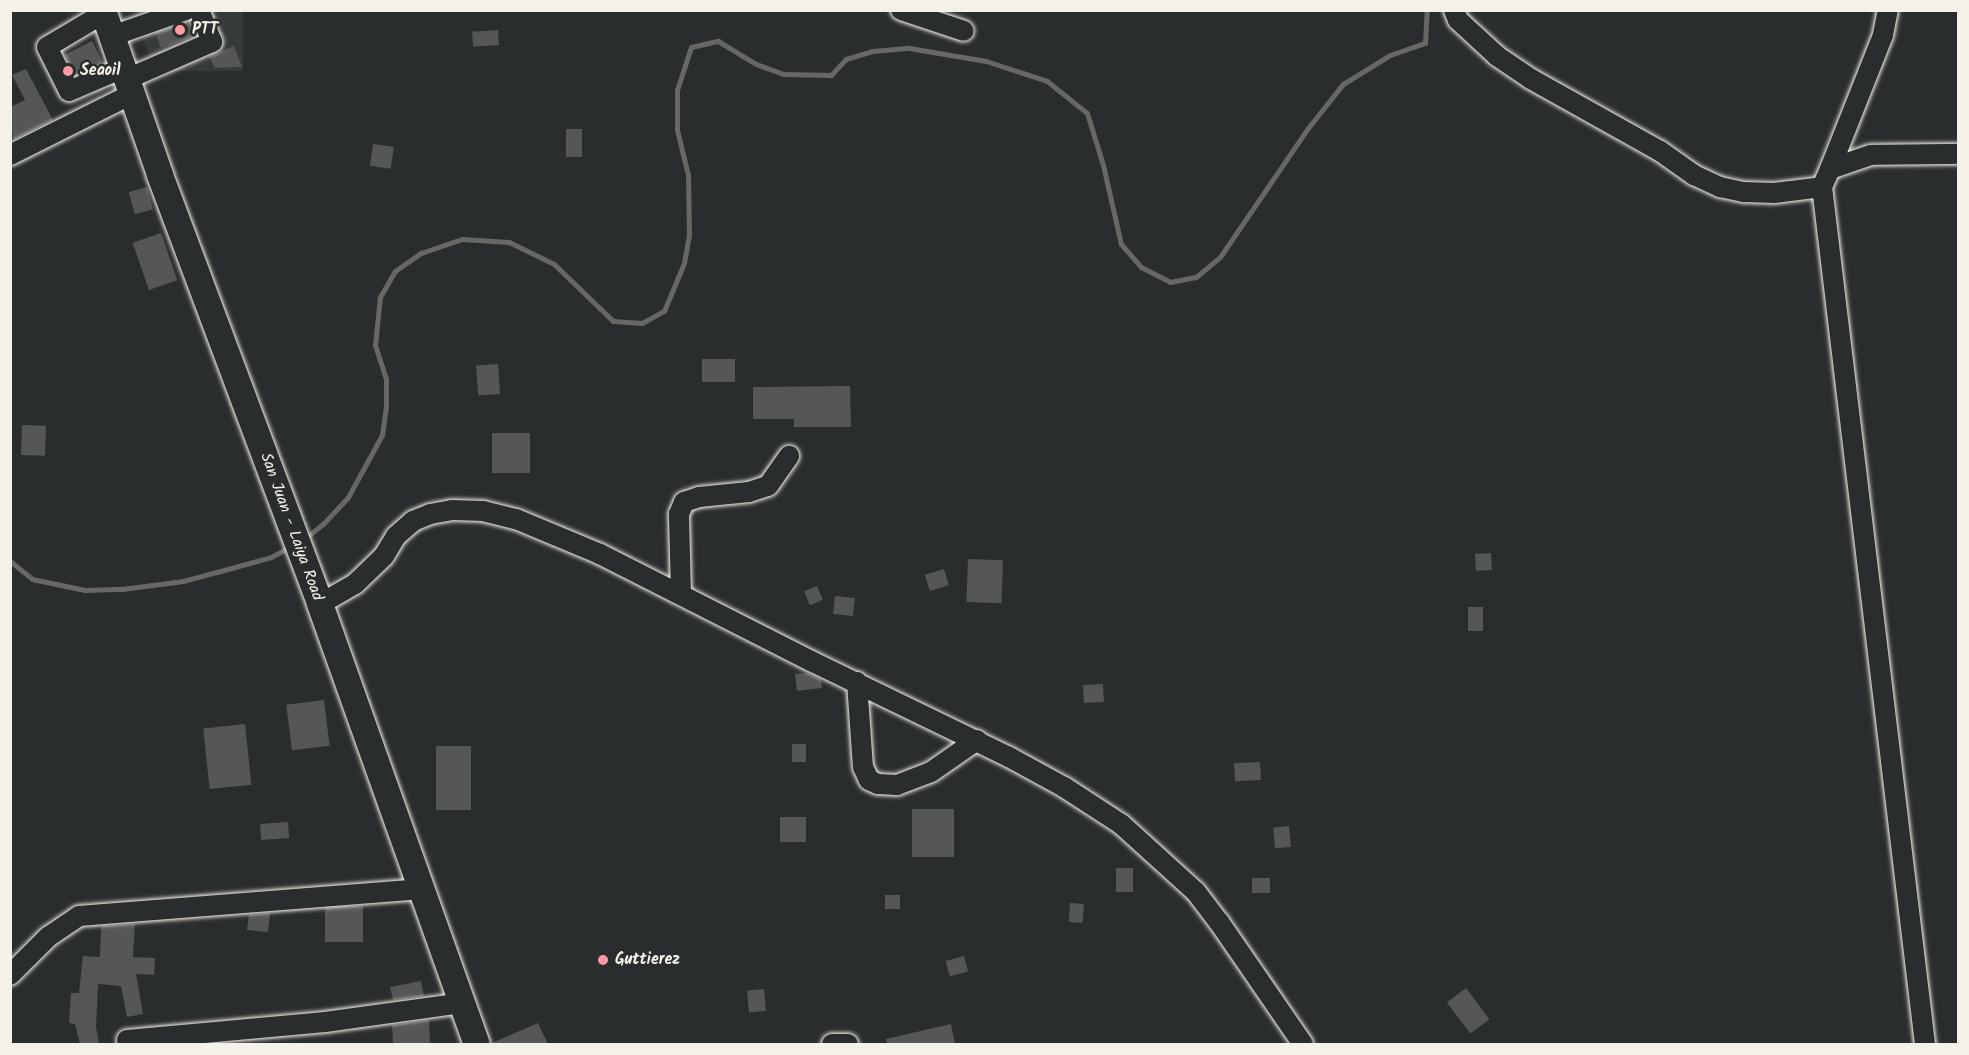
<!DOCTYPE html>
<style>
body{margin:0}
#map{position:relative;width:1969px;height:1055px;overflow:hidden;background:#2a2d2e;font-family:Kalam,sans-serif}
div>[style]{position:absolute}
.built>*{inset:0;background:#373a3a}
.stream>*{height:5px;margin:-2.5px;padding:0 2.5px;transform-origin:2.5px;border-radius:2.5px;background:#676866}
.building>*{inset:0;background:#555756;transform-origin:0 0}
.roads{filter:drop-shadow(0 0 2px #f4f1e8) drop-shadow(0 0 2px #f4f1e8)}
.minor>*{height:20px;margin:-10px;padding:0 10px;transform-origin:10px;border-radius:10px;background:#2a2d2e}
.major>*{height:26px;margin:-13px;padding:0 13px;transform-origin:13px;border-radius:13px;background:#2a2d2e}
.dots>*{width:16px;height:16px;translate:-50% -50%;box-sizing:border-box;border:3px solid #2a2d2e;border-radius:50%}
span{translate:-50% -50%;white-space:nowrap;text-align:center;line-height:1.15;-webkit-text-stroke:5px #2a2d2e;paint-order:stroke}
.poi-label{font-size:16px;color:#f4f1e8;font-weight:700}
.left{translate:0 -50%;text-align:left}
.street-label{font-size:16px;color:#f4f1e8}
.frame{position:absolute;inset:0;border:12px solid #f4f1e8;pointer-events:none}
</style>
<div id="map">
<div class="built">
<i style="clip-path:polygon(133px 11px,243px 11px,243px 71px,155px 71px)"></i>
</div>
<div class="stream">
<i style="left:303px;top:540px;width:26px;rotate:-39deg"></i>
<i style="left:323px;top:524px;width:37px;rotate:-47deg"></i>
<i style="left:348px;top:497px;width:71px;rotate:-61.3deg"></i>
<i style="left:382px;top:435px;width:28px;rotate:-82deg"></i>
<i style="left:386px;top:407px;width:28px;rotate:-90deg"></i>
<i style="left:386px;top:379px;width:36px;rotate:-108deg"></i>
<i style="left:375px;top:345px;width:48px;rotate:-84.1deg"></i>
<i style="left:380px;top:297px;width:30px;rotate:-60deg"></i>
<i style="left:395px;top:271px;width:32px;rotate:-35deg"></i>
<i style="left:421px;top:253px;width:43px;rotate:-18.9deg"></i>
<i style="left:462px;top:239px;width:47px;rotate:3.7deg"></i>
<i style="left:509px;top:242px;width:50px;rotate:26.1deg"></i>
<i style="left:554px;top:264px;width:82px;rotate:44deg"></i>
<i style="left:613px;top:321px;width:29px;rotate:4deg"></i>
<i style="left:642px;top:323px;width:25px;rotate:-29deg"></i>
<i style="left:664px;top:311px;width:52px;rotate:-67.4deg"></i>
<i style="left:684px;top:263px;width:27px;rotate:-80deg"></i>
<i style="left:689px;top:236px;width:61px;rotate:-90.9deg"></i>
<i style="left:688px;top:175px;width:46px;rotate:-103.7deg"></i>
<i style="left:677px;top:130px;width:40px;rotate:-90deg"></i>
<i style="left:677px;top:90px;width:45px;rotate:-72deg"></i>
<i style="left:691px;top:47px;width:28px;rotate:-13deg"></i>
<i style="left:718px;top:41px;width:44px;rotate:31.2deg"></i>
<i style="left:756px;top:64px;width:30px;rotate:20deg"></i>
<i style="left:784px;top:74px;width:47px;rotate:1.2deg"></i>
<i style="left:831px;top:75px;width:22px;rotate:-47deg"></i>
<i style="left:846px;top:59px;width:28px;rotate:-17deg"></i>
<i style="left:873px;top:51px;width:36px;rotate:-5deg"></i>
<i style="left:909px;top:48px;width:78px;rotate:9.6deg"></i>
<i style="left:986px;top:61px;width:64px;rotate:18.2deg"></i>
<i style="left:1047px;top:81px;width:51px;rotate:38.7deg"></i>
<i style="left:1087px;top:113px;width:54px;rotate:72.9deg"></i>
<i style="left:1103px;top:165px;width:81px;rotate:77.2deg"></i>
<i style="left:1121px;top:244px;width:30px;rotate:49deg"></i>
<i style="left:1141px;top:267px;width:33px;rotate:27deg"></i>
<i style="left:1170px;top:282px;width:26px;rotate:-11deg"></i>
<i style="left:1196px;top:277px;width:31px;rotate:-40deg"></i>
<i style="left:1220px;top:257px;width:156px;rotate:-55.7deg"></i>
<i style="left:1308px;top:128px;width:56px;rotate:-51.5deg"></i>
<i style="left:1343px;top:84px;width:55px;rotate:-31.7deg"></i>
<i style="left:1390px;top:55px;width:37px;rotate:-19deg"></i>
<i style="left:1425px;top:43px;width:33px;rotate:-87deg"></i>
<i style="left:10px;top:561px;width:28px;rotate:39deg"></i>
<i style="left:32px;top:579px;width:54px;rotate:11.7deg"></i>
<i style="left:85px;top:590px;width:37px;rotate:-2deg"></i>
<i style="left:122px;top:589px;width:62px;rotate:-7.5deg"></i>
<i style="left:183px;top:581px;width:35px;rotate:-15deg"></i>
<i style="left:217px;top:572px;width:56px;rotate:-15.5deg"></i>
<i style="left:271px;top:557px;width:24px;rotate:-28deg"></i>
</div>
<div class="building">
<i style="left:191px;top:21px;width:16px;height:37px;rotate:72deg"></i>
<i style="left:498px;top:30px;width:15px;height:26px;rotate:86deg"></i>
<i style="left:92px;top:41px;width:25px;height:31px;rotate:63deg"></i>
<i style="clip-path:polygon(234px 46px,242px 67px,215px 68px,209px 56px)"></i>
<i style="clip-path:polygon(26px 69px,53px 120px,13px 140px,10px 107px,25px 100px,12px 75px)"></i>
<i style="left:566px;top:129px;width:16px;height:28px"></i>
<i style="left:373px;top:144px;width:21px;height:22px;rotate:8deg"></i>
<i style="left:147px;top:187px;width:23px;height:19px;rotate:75deg"></i>
<i style="left:161px;top:233px;width:50px;height:30px;rotate:71deg"></i>
<i style="left:702px;top:359px;width:33px;height:23px"></i>
<i style="left:498px;top:364px;width:30px;height:22px;rotate:86deg"></i>
<i style="clip-path:polygon(850px 386px,851px 427px,794px 427px,794px 419px,753px 419px,753px 387px)"></i>
<i style="left:22px;top:425px;width:24px;height:30px;rotate:2deg"></i>
<i style="left:492px;top:433px;width:38px;height:40px"></i>
<i style="left:1491px;top:553px;width:17px;height:16px;rotate:87deg"></i>
<i style="left:968px;top:559px;width:35px;height:43px;rotate:2deg"></i>
<i style="left:944px;top:569px;width:17px;height:20px;rotate:73deg"></i>
<i style="left:817px;top:586px;width:15px;height:14px;rotate:67deg"></i>
<i style="left:835px;top:596px;width:20px;height:18px;rotate:6deg"></i>
<i style="left:1468px;top:607px;width:15px;height:24px"></i>
<i style="clip-path:polygon(808px 673px,821px 679px,822px 688px,797px 691px,795px 674px)"></i>
<i style="left:1103px;top:684px;width:18px;height:20px;rotate:87deg"></i>
<i style="left:324px;top:700px;width:46px;height:38px;rotate:83deg"></i>
<i style="left:245px;top:724px;width:61px;height:42px;rotate:84deg"></i>
<i style="left:792px;top:744px;width:14px;height:18px"></i>
<i style="left:436px;top:746px;width:35px;height:64px"></i>
<i style="left:1260px;top:762px;width:18px;height:26px;rotate:87deg"></i>
<i style="left:912px;top:809px;width:42px;height:48px"></i>
<i style="left:780px;top:817px;width:26px;height:25px"></i>
<i style="left:288px;top:822px;width:16px;height:28px;rotate:86deg"></i>
<i style="left:1289px;top:826px;width:21px;height:16px;rotate:85deg"></i>
<i style="left:1116px;top:868px;width:17px;height:24px"></i>
<i style="left:1252px;top:878px;width:18px;height:15px"></i>
<i style="left:885px;top:895px;width:15px;height:14px"></i>
<i style="left:1070px;top:903px;width:14px;height:19px;rotate:4deg"></i>
<i style="left:363px;top:906px;width:36px;height:38px;rotate:90deg"></i>
<i style="clip-path:polygon(270px 913px,268px 932px,247px 930px,249px 915px)"></i>
<i style="clip-path:polygon(135px 924px,133px 957px,155px 958px,154px 975px,136px 974px,143px 1014px,127px 1017px,121px 986px,98px 984px,96px 1027px,99px 1044px,80px 1044px,75px 1024px,69px 1023px,71px 993px,79px 993px,83px 956px,100px 957px,101px 926px)"></i>
<i style="left:964px;top:956px;width:16px;height:19px;rotate:75deg"></i>
<i style="clip-path:polygon(421px 981px,424px 996px,393px 1000px,390px 987px)"></i>
<i style="left:1466px;top:988px;width:39px;height:24px;rotate:53deg"></i>
<i style="left:764px;top:989px;width:22px;height:17px;rotate:85deg"></i>
<i style="clip-path:polygon(429px 1020px,430px 1044px,393px 1044px,392px 1025px)"></i>
<i style="clip-path:polygon(538px 1023px,548px 1044px,492px 1044px,492px 1043px)"></i>
<i style="clip-path:polygon(951px 1024px,955px 1044px,887px 1044px,886px 1039px)"></i>
</div>
<div class="roads">
<div class="minor">
<i style="left:901px;top:10px;width:66px;rotate:18.4deg"></i>
<i style="left:1454px;top:10px;width:11px;rotate:68deg"></i>
<i style="left:1458px;top:20px;width:53px;rotate:42.7deg"></i>
<i style="left:1497px;top:56px;width:41px;rotate:34.1deg"></i>
<i style="left:1531px;top:79px;width:148px;rotate:29.2deg"></i>
<i style="left:1660px;top:151px;width:42px;rotate:35.2deg"></i>
<i style="left:1694px;top:175px;width:29px;rotate:25deg"></i>
<i style="left:1720px;top:187px;width:25px;rotate:12deg"></i>
<i style="left:1744px;top:192px;width:30px;rotate:2deg"></i>
<i style="left:1774px;top:193px;width:48px;rotate:-7.1deg"></i>
<i style="left:104px;top:13px;width:66px;rotate:149.2deg"></i>
<i style="left:47px;top:47px;width:49px;rotate:63.4deg"></i>
<i style="left:69px;top:91px;width:59px;rotate:-23.1deg"></i>
<i style="left:112px;top:36px;width:78px;rotate:-19.4deg"></i>
<i style="left:127px;top:79px;width:93px;rotate:-23.5deg"></i>
<i style="left:212px;top:42px;width:35px;rotate:-112deg"></i>
<i style="left:10px;top:155px;width:136px;rotate:-26.6deg"></i>
<i style="left:1830px;top:169px;width:144px;rotate:-68.4deg"></i>
<i style="left:1883px;top:35px;width:25px;rotate:-79deg"></i>
<i style="left:681px;top:593px;width:79px;rotate:-91.5deg"></i>
<i style="left:679px;top:514px;width:13px;rotate:-67deg"></i>
<i style="left:684px;top:502px;width:16px;rotate:-18deg"></i>
<i style="left:699px;top:497px;width:50px;rotate:-5.7deg"></i>
<i style="left:749px;top:492px;width:20px;rotate:-18deg"></i>
<i style="left:768px;top:486px;width:37px;rotate:-55deg"></i>
<i style="left:320px;top:604px;width:40px;rotate:-29.7deg"></i>
<i style="left:355px;top:584px;width:40px;rotate:-44deg"></i>
<i style="left:384px;top:556px;width:23px;rotate:-59deg"></i>
<i style="left:396px;top:536px;width:23px;rotate:-41deg"></i>
<i style="left:413px;top:521px;width:18px;rotate:-22deg"></i>
<i style="left:430px;top:514px;width:22px;rotate:-10deg"></i>
<i style="left:452px;top:510px;width:31px;rotate:2deg"></i>
<i style="left:483px;top:511px;width:34px;rotate:14deg"></i>
<i style="left:516px;top:519px;width:91px;rotate:22.6deg"></i>
<i style="left:600px;top:554px;width:237px;rotate:26.9deg"></i>
<i style="left:811px;top:661px;width:220px;rotate:25.9deg"></i>
<i style="left:1009px;top:757px;width:63px;rotate:28.6deg"></i>
<i style="left:1064px;top:787px;width:68px;rotate:33deg"></i>
<i style="left:1121px;top:824px;width:101px;rotate:42.2deg"></i>
<i style="left:1196px;top:892px;width:38px;rotate:53deg"></i>
<i style="left:1219px;top:922px;width:148px;rotate:55.5deg"></i>
<i style="left:857px;top:682px;width:85px;rotate:86deg"></i>
<i style="left:863px;top:767px;width:14px;rotate:65deg"></i>
<i style="left:869px;top:780px;width:10px;rotate:24deg"></i>
<i style="left:878px;top:784px;width:19px;rotate:3deg"></i>
<i style="left:897px;top:785px;width:36px;rotate:-21deg"></i>
<i style="left:931px;top:772px;width:56px;rotate:-34.8deg"></i>
<i style="left:10px;top:975px;width:54px;rotate:-45deg"></i>
<i style="left:48px;top:937px;width:37px;rotate:-34deg"></i>
<i style="left:79px;top:916px;width:344px;rotate:-4.5deg"></i>
<i style="left:127px;top:1040px;width:199px;rotate:-5.2deg"></i>
<i style="left:325px;top:1022px;width:138px;rotate:-7.9deg"></i>
<i style="left:832px;top:1044px;width:16px"></i>
<i style="left:1925px;top:1044px;width:863px;rotate:-96.85deg"></i>
<i style="left:1822px;top:187px;width:20px;rotate:-66deg"></i>
<i style="left:1830px;top:169px;width:43px;rotate:-18.9deg"></i>
<i style="left:1871px;top:155px;width:87px;rotate:-0.7deg"></i>
</div>
<div class="major">
<i style="left:103px;top:10px;width:175px;rotate:70.9deg"></i>
<i style="left:160px;top:175px;width:458px;rotate:69.5deg"></i>
<i style="left:320px;top:604px;width:467px;rotate:70.4deg"></i>
</div>
</div>
<div class="dots">
<i style="left:180px;top:30px;background:#ff9aa2"></i>
<i style="left:68px;top:71px;background:#ff9aa2"></i>
<i style="left:603px;top:960px;background:#ff9aa2"></i>
</div>
<div class="poi-label">
<span class="left" style="left:192px;top:30px">PTT</span>
<span class="left" style="left:80px;top:71px">Seaoil</span>
<span class="left" style="left:615px;top:960px">Guttierez</span>
</div>
<div class="street-label">
<span style="left:291px;top:527px;rotate:70deg">San Juan - Laiya Road</span>
</div>
<div class="frame"></div>
</div>
